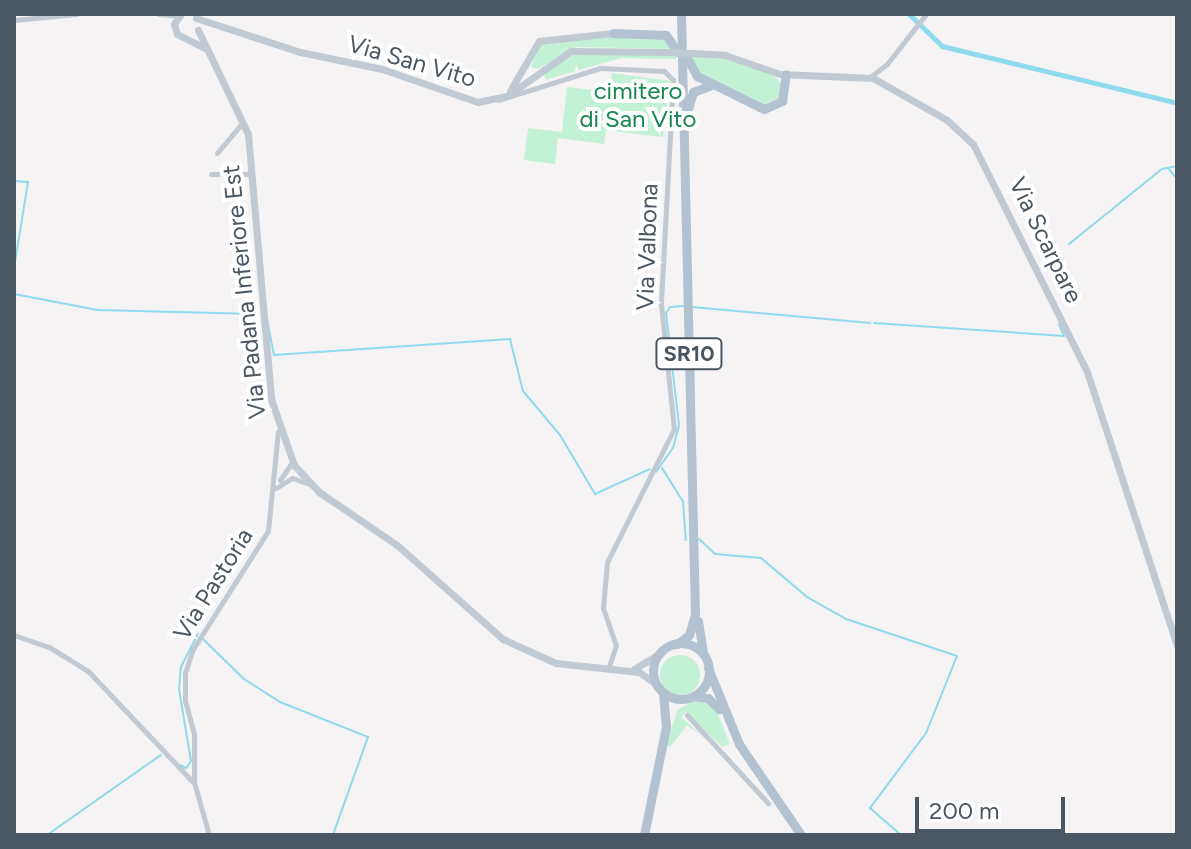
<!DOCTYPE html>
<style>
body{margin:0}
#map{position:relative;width:1191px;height:849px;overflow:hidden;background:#f5f3f3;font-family:Figtree,sans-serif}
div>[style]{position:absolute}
.green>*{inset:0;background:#c3f1d5}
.round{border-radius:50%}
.stream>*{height:2px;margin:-1px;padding:0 1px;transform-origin:1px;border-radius:1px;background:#90daee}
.canal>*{height:5px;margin:-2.5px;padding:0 2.5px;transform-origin:2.5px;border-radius:2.5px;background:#90daee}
.minor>*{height:5px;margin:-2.5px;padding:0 2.5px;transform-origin:2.5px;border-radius:2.5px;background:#c1cad2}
.tertiary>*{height:7px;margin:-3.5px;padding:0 3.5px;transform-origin:3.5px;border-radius:3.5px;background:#c1cad2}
.primary>*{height:9px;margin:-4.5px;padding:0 4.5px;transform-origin:4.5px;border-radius:4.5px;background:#b3c2d1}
.primary>.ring{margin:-4.5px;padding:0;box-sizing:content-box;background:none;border:9px solid #b3c2d1;border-radius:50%}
.tertiary-bridge>*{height:7px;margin:-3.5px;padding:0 3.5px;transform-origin:3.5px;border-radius:3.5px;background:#c1cad2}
span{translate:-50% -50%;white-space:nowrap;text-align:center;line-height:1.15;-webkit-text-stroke:8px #fff;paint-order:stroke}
.shield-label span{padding:2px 6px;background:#fff;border:2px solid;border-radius:6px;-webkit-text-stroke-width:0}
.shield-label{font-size:22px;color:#4a5661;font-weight:700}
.street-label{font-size:24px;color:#4a5661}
.park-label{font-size:24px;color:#17864f}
.frame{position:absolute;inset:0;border:16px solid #4a5661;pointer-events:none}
.scale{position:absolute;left:915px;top:797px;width:150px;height:36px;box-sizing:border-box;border:4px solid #4a5661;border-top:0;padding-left:10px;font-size:24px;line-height:28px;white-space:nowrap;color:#4a5661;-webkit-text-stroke:6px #fff;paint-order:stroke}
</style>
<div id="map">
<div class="green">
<i style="clip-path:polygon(573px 36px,663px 36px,676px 49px,576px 47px,538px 69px,531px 67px,539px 44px)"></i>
<i style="clip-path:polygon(576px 53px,676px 56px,676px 59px,621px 58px,579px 70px,576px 64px,575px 71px,546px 80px,543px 73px)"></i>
<i style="clip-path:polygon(689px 56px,723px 58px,773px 75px,782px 84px,781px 97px,762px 105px,704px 78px)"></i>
<i style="clip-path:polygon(612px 73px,670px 81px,663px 137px,606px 130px,604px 144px,558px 138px,555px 164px,524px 160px,528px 128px,562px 132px,567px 87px,609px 92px)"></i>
<i class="round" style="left:660px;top:655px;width:40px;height:40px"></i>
<i style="clip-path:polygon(701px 698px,715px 707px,730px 744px,722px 747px,686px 712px,681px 717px,706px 739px,687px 725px,670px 747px,666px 744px,678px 709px)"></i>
</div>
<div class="stream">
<i style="left:1168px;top:168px;width:14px;rotate:51deg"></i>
<i style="left:14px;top:181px;width:14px;rotate:4deg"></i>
<i style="left:28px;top:182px;width:87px;rotate:99.2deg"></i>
<i style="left:1069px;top:244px;width:119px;rotate:-38.9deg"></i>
<i style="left:1162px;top:169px;width:15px;rotate:-11deg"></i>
<i style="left:14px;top:294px;width:85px;rotate:10.9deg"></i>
<i style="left:97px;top:310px;width:160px;rotate:1.4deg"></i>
<i style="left:692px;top:307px;width:179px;rotate:5.1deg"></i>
<i style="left:266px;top:314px;width:42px;rotate:79deg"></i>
<i style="left:274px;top:355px;width:237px;rotate:-3.9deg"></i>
<i style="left:510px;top:339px;width:54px;rotate:76deg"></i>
<i style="left:523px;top:391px;width:57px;rotate:49.9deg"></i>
<i style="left:560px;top:435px;width:69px;rotate:59.3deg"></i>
<i style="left:595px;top:494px;width:60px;rotate:-24.4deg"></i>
<i style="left:874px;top:323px;width:190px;rotate:3.9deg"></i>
<i style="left:1064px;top:336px;width:13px;rotate:-113deg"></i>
<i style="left:662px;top:468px;width:39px;rotate:58deg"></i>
<i style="left:683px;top:501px;width:39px;rotate:86deg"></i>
<i style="left:656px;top:472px;width:29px;rotate:-55deg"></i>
<i style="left:673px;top:448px;width:24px;rotate:-75deg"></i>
<i style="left:679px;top:425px;width:113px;rotate:-96.6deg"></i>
<i style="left:666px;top:313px;width:7px;rotate:-56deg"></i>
<i style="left:670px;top:307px;width:13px;rotate:-4deg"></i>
<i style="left:699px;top:539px;width:22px;rotate:43deg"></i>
<i style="left:715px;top:554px;width:46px;rotate:5deg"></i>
<i style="left:761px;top:558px;width:60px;rotate:40.3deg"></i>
<i style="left:807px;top:597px;width:45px;rotate:29.4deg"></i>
<i style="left:846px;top:619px;width:117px;rotate:18.4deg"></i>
<i style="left:957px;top:656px;width:83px;rotate:111.9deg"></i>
<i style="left:926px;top:733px;width:94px;rotate:126.7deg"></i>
<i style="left:870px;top:808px;width:41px;rotate:41.1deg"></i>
<i style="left:202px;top:638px;width:59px;rotate:44.3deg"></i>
<i style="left:244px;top:679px;width:43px;rotate:32.6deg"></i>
<i style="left:280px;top:702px;width:95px;rotate:21.7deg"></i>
<i style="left:368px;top:737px;width:104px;rotate:109.7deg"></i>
<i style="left:180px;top:765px;width:7px;rotate:27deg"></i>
<i style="left:186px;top:768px;width:9px;rotate:-54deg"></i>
<i style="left:191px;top:761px;width:73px;rotate:-99.5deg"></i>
<i style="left:179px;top:689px;width:22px;rotate:-85deg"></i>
<i style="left:181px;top:667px;width:37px;rotate:-63deg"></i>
<i style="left:47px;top:835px;width:139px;rotate:-35.1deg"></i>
</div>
<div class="canal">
<i style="left:909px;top:14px;width:46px;rotate:44.1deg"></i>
<i style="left:942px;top:46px;width:242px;rotate:13.6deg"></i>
</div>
<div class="minor">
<i style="left:159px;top:14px;width:20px;rotate:6deg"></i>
<i style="left:14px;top:20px;width:63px;rotate:-5.4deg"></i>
<i style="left:870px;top:77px;width:21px;rotate:-37deg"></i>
<i style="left:887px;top:64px;width:63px;rotate:-52deg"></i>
<i style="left:498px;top:100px;width:107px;rotate:-17.4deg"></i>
<i style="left:600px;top:68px;width:64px;rotate:2.7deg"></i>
<i style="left:664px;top:71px;width:13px;rotate:45deg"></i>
<i style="left:673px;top:80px;width:224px;rotate:93.1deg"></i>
<i style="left:661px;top:304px;width:126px;rotate:84.1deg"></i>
<i style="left:674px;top:429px;width:149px;rotate:116.7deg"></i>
<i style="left:607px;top:562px;width:46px;rotate:95deg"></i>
<i style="left:603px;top:608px;width:39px;rotate:71deg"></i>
<i style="left:616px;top:645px;width:26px;rotate:108deg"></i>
<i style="left:217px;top:153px;width:39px;rotate:-50deg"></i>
<i style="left:211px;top:174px;width:40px"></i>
<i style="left:280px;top:480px;width:22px;rotate:-56deg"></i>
<i style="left:276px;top:488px;width:19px;rotate:-32deg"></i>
<i style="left:292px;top:478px;width:18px;rotate:19deg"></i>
<i style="left:14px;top:635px;width:37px;rotate:19deg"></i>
<i style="left:49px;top:647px;width:46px;rotate:31.6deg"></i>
<i style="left:88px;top:671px;width:153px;rotate:46.6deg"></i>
<i style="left:687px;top:715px;width:120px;rotate:47.4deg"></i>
<i style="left:209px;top:835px;width:55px;rotate:-105.8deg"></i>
<i style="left:194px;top:782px;width:48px;rotate:-90deg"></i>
<i style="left:194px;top:734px;width:34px;rotate:-105deg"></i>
<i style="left:185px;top:701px;width:28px;rotate:-90deg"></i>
<i style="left:185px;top:673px;width:25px;rotate:-72deg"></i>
<i style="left:193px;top:649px;width:140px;rotate:-57.6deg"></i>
<i style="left:268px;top:531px;width:100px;rotate:-84.3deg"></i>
</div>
<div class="tertiary">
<i style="left:181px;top:14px;width:12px;rotate:125deg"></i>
<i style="left:174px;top:24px;width:10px;rotate:73deg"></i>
<i style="left:177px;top:34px;width:34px;rotate:27deg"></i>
<i style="left:196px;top:18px;width:109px;rotate:18.1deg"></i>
<i style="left:300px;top:52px;width:84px;rotate:11.7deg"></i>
<i style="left:382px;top:69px;width:102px;rotate:19deg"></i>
<i style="left:478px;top:102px;width:30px;rotate:-12deg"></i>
<i style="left:507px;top:96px;width:78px;rotate:-35.1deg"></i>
<i style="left:571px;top:51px;width:100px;rotate:0.6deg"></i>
<i style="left:198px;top:30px;width:115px;rotate:64.3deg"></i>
<i style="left:248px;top:134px;width:266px;rotate:85deg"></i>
<i style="left:271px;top:399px;width:70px;rotate:70.8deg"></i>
<i style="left:294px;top:465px;width:37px;rotate:47deg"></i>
<i style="left:319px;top:492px;width:94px;rotate:34.2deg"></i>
<i style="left:397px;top:545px;width:142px;rotate:41.6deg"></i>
<i style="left:503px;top:639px;width:58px;rotate:24.4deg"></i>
<i style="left:556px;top:663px;width:83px;rotate:6.2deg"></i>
<i style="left:639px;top:672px;width:21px;rotate:35deg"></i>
<i style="left:692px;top:53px;width:33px;rotate:3deg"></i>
<i style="left:725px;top:55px;width:58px;rotate:19.1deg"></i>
<i style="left:780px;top:74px;width:93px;rotate:2.5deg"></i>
<i style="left:873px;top:78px;width:85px;rotate:29.6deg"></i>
<i style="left:947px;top:120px;width:35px;rotate:43deg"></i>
<i style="left:973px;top:144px;width:255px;rotate:63.4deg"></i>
<i style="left:1087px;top:372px;width:288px;rotate:71.8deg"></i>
<i style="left:510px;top:91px;width:58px;rotate:-59.9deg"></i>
<i style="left:539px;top:41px;width:74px;rotate:-6.2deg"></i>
<i style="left:634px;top:669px;width:29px;rotate:-31deg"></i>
</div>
<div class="primary">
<i style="left:613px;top:33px;width:53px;rotate:2.2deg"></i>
<i style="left:666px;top:35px;width:21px;rotate:55deg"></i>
<i style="left:687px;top:58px;width:21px;rotate:61deg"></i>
<i style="left:697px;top:76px;width:75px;rotate:26.2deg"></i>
<i style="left:764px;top:109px;width:20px;rotate:-24deg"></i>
<i style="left:782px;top:101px;width:27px;rotate:-82deg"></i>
<i style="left:688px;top:109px;width:18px;rotate:-74deg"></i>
<i style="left:693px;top:92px;width:19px;rotate:-21deg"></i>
<i style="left:698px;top:621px;width:32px;rotate:81deg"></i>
<i class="ring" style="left:653px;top:643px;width:47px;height:47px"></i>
<i style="left:677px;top:644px;width:15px;rotate:-37deg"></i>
<i style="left:689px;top:635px;width:22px;rotate:-74deg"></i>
<i style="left:695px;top:614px;width:600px;rotate:-91.34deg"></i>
<i style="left:708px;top:668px;width:82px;rotate:67.8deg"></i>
<i style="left:739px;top:744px;width:110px;rotate:55.7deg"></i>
<i style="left:693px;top:696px;width:15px;rotate:8deg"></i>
<i style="left:708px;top:698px;width:16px;rotate:45deg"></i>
<i style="left:644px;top:835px;width:110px;rotate:-78.5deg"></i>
<i style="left:666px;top:727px;width:34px;rotate:-95deg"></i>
</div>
<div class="tertiary-bridge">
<i style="left:671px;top:52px;width:21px;rotate:3deg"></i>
</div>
<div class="shield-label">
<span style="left:689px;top:354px">SR10</span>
</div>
<div class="street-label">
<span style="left:412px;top:61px;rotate:16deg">Via San Vito</span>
<span style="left:1046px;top:240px;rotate:64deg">Via Scarpare</span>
<span style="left:647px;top:247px;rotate:-88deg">Via Valbona</span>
<span style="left:244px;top:292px;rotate:-96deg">Via Padana Inferiore Est</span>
<span style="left:213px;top:584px;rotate:-58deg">Via Pastoria</span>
</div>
<div class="park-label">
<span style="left:638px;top:105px">cimitero<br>di San Vito</span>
</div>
<div class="frame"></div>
<div class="scale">200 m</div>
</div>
